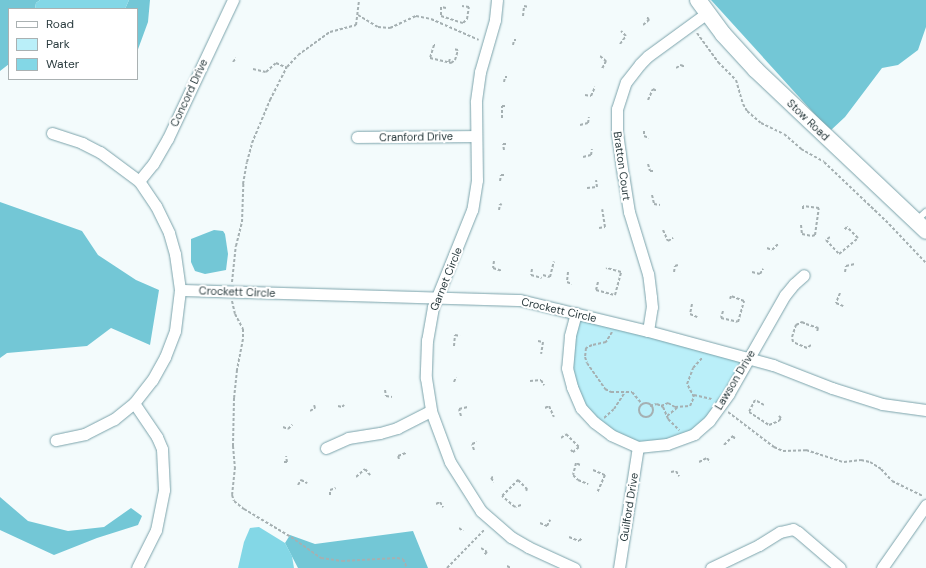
<!DOCTYPE html>
<style>
body{margin:0}
#map{position:relative;width:926px;height:568px;overflow:hidden;background:#f3fbfc;font-family:"DM Sans",sans-serif}
div>[style]{position:absolute}
.green>*{inset:0;background:#baeff9}
.forest>*{inset:0;background:#73c7d6}
.water>*{inset:0;background:#83d7e6}
.path>*{height:2px;margin-top:-1px;transform-origin:0;background:repeating-linear-gradient(90deg,#a5b0b2 0 3px,transparent 0 5px)}
.path>.ring{margin:-1px;padding:0;box-sizing:content-box;background:none;border:2px solid #a5b0b2;border-radius:50%}
.roads{filter:drop-shadow(0 0 1px #7ba3ab) drop-shadow(0 0 1px #7ba3ab)}
.lane>*{height:5.5px;margin:-2.75px;padding:0 2.75px;transform-origin:2.75px;border-radius:2.75px;background:#fff}
.street>*{height:11px;margin:-5.5px;padding:0 5.5px;transform-origin:5.5px;border-radius:5.5px;background:#fff}
.secondary>*{height:16px;margin:-8px;padding:0 8px;transform-origin:8px;border-radius:8px;background:#fff}
span{translate:-50% -50%;white-space:nowrap;text-align:center;line-height:1.15;-webkit-text-stroke:4px #fff;paint-order:stroke}
.street-label{font-size:11px;color:#2a3b3e}
.legend{position:absolute;left:8px;top:8px;width:130px;height:72px;box-sizing:border-box;background:#fff;border:1px solid #aab1b2;margin:0;padding:5px 7px;list-style:none;font-size:12px;color:#2a3b3e}
.legend li{display:flex;align-items:center;gap:8px;height:20px}
.legend b{width:20px;border:1px solid #aab1b2}
</style>
<div id="map">
<div class="green">
<i style="clip-path:polygon(576px 313px,748px 358px,694px 434px,638px 447px,611px 435px,581px 408px,567px 358px)"></i>
</div>
<div class="forest">
<i style="clip-path:polygon(0 0,40px 0,36px 3px,35px 9px,9px 9px,9px 64px,0 71px)"></i>
<i style="clip-path:polygon(129px 0,150px 0,148px 22px,137px 52px,137px 9px,125px 9px)"></i>
<i style="clip-path:polygon(711px 0,926px 0,926px 27px,918px 50px,898px 65px,882px 68px,845px 117px,830px 131px)"></i>
<i style="clip-path:polygon(0 202px,82px 231px,98px 255px,136px 280px,159px 290px,150px 345px,111px 328px,87px 346px,7px 353px,0 358px)"></i>
<i style="clip-path:polygon(214px 230px,223px 231px,225px 234px,228px 254px,226px 270px,205px 274px,195px 271px,191px 262px,191px 239px)"></i>
<i style="clip-path:polygon(0 497px,28px 521px,68px 531px,104px 527px,131px 508px,142px 516px,138px 525px,97px 538px,54px 555px,0 530px)"></i>
<i style="clip-path:polygon(413px 531px,428px 568px,298px 568px,285px 543px,290px 535px,315px 544px)"></i>
</div>
<div class="water">
<i style="clip-path:polygon(40px 0,129px 0,125px 9px,35px 9px,36px 3px)"></i>
<i style="clip-path:polygon(259px 527px,285px 543px,292px 556px,294px 568px,238px 568px,244px 542px,250px 528px)"></i>
</div>
<div class="path">
<i style="left:446px;top:8px;width:5px;rotate:-169deg"></i>
<i style="left:441px;top:7px;width:9px;rotate:90deg"></i>
<i style="left:441px;top:16px;width:23px;rotate:18deg"></i>
<i style="left:463px;top:23px;width:6px;rotate:-45deg"></i>
<i style="left:467px;top:19px;width:12px;rotate:-81deg"></i>
<i style="left:469px;top:7px;width:7px;rotate:-172deg"></i>
<i style="left:358px;top:15px;width:23px;rotate:31deg"></i>
<i style="left:378px;top:27px;width:12px;rotate:5deg"></i>
<i style="left:390px;top:28px;width:29px;rotate:-25deg"></i>
<i style="left:416px;top:16px;width:15px;rotate:11deg"></i>
<i style="left:431px;top:19px;width:52px;rotate:23.6deg"></i>
<i style="left:523px;top:16px;width:10px;rotate:-84deg"></i>
<i style="left:524px;top:6px;width:5px;rotate:11deg"></i>
<i style="left:643px;top:25px;width:8px;rotate:-40deg"></i>
<i style="left:649px;top:20px;width:4px;rotate:-124deg"></i>
<i style="left:697px;top:33px;width:36px;rotate:54deg"></i>
<i style="left:718px;top:62px;width:25px;rotate:45deg"></i>
<i style="left:736px;top:80px;width:25px;rotate:74deg"></i>
<i style="left:743px;top:104px;width:8px;rotate:60deg"></i>
<i style="left:747px;top:111px;width:18px;rotate:41deg"></i>
<i style="left:761px;top:123px;width:25px;rotate:26deg"></i>
<i style="left:784px;top:134px;width:23px;rotate:41deg"></i>
<i style="left:801px;top:149px;width:26px;rotate:29deg"></i>
<i style="left:824px;top:162px;width:90px;rotate:43.6deg"></i>
<i style="left:889px;top:224px;width:54px;rotate:46.5deg"></i>
<i style="left:620px;top:44px;width:10px;rotate:-53deg"></i>
<i style="left:626px;top:36px;width:7px;rotate:-135deg"></i>
<i style="left:435px;top:45px;width:1px;rotate:180deg"></i>
<i style="left:434px;top:45px;width:14px;rotate:107deg"></i>
<i style="left:430px;top:58px;width:22px;rotate:13deg"></i>
<i style="left:451px;top:63px;width:5px;rotate:-37deg"></i>
<i style="left:455px;top:60px;width:10px;rotate:-73deg"></i>
<i style="left:458px;top:50px;width:5px;rotate:-169deg"></i>
<i style="left:513px;top:45px;width:5px;rotate:-79deg"></i>
<i style="left:514px;top:40px;width:2px"></i>
<i style="left:600px;top:56px;width:8px;rotate:40deg"></i>
<i style="left:606px;top:61px;width:9px;rotate:117deg"></i>
<i style="left:233px;top:62px;width:5px;rotate:-53deg"></i>
<i style="left:449px;top:62px;width:4px;rotate:-76deg"></i>
<i style="left:676px;top:68px;width:6px;rotate:-31deg"></i>
<i style="left:681px;top:65px;width:4px;rotate:27deg"></i>
<i style="left:253px;top:69px;width:13px;rotate:13deg"></i>
<i style="left:266px;top:72px;width:13px;rotate:-42deg"></i>
<i style="left:276px;top:63px;width:12px;rotate:24deg"></i>
<i style="left:504px;top:82px;width:5px;rotate:-79deg"></i>
<i style="left:505px;top:77px;width:2px"></i>
<i style="left:585px;top:95px;width:6px;rotate:9deg"></i>
<i style="left:591px;top:96px;width:10px;rotate:-66deg"></i>
<i style="left:648px;top:100px;width:12px;rotate:-66deg"></i>
<i style="left:653px;top:89px;width:4px;rotate:27deg"></i>
<i style="left:502px;top:118px;width:12px;rotate:-90deg"></i>
<i style="left:502px;top:106px;width:5px"></i>
<i style="left:580px;top:125px;width:8px;rotate:-14deg"></i>
<i style="left:588px;top:123px;width:6px;rotate:-81deg"></i>
<i style="left:644px;top:131px;width:5px;rotate:90deg"></i>
<i style="left:644px;top:136px;width:5px;rotate:22deg"></i>
<i style="left:504px;top:150px;width:6px;rotate:-99deg"></i>
<i style="left:503px;top:144px;width:4px"></i>
<i style="left:583px;top:157px;width:8px;rotate:-14deg"></i>
<i style="left:591px;top:155px;width:6px;rotate:-81deg"></i>
<i style="left:648px;top:164px;width:7px;rotate:74deg"></i>
<i style="left:650px;top:171px;width:5px"></i>
<i style="left:500px;top:181px;width:6px;rotate:-81deg"></i>
<i style="left:501px;top:175px;width:5px"></i>
<i style="left:587px;top:188px;width:10px;rotate:-6deg"></i>
<i style="left:597px;top:187px;width:7px;rotate:-98deg"></i>
<i style="left:652px;top:195px;width:9px;rotate:77deg"></i>
<i style="left:654px;top:204px;width:6px;rotate:9deg"></i>
<i style="left:499px;top:210px;width:6px;rotate:-81deg"></i>
<i style="left:500px;top:204px;width:2px;rotate:27deg"></i>
<i style="left:801px;top:225px;width:9px;rotate:84deg"></i>
<i style="left:802px;top:234px;width:10px;rotate:11deg"></i>
<i style="left:812px;top:236px;width:3px;rotate:-18deg"></i>
<i style="left:815px;top:235px;width:27px;rotate:-82deg"></i>
<i style="left:819px;top:208px;width:16px;rotate:-173deg"></i>
<i style="left:803px;top:206px;width:4px;rotate:90deg"></i>
<i style="left:599px;top:228px;width:6px;rotate:-9deg"></i>
<i style="left:605px;top:227px;width:18px;rotate:-99deg"></i>
<i style="left:663px;top:230px;width:12px;rotate:66deg"></i>
<i style="left:668px;top:241px;width:6px;rotate:-31deg"></i>
<i style="left:830px;top:237px;width:5px;rotate:143deg"></i>
<i style="left:826px;top:240px;width:19px;rotate:47deg"></i>
<i style="left:839px;top:254px;width:25px;rotate:-40deg"></i>
<i style="left:858px;top:238px;width:16px;rotate:-135deg"></i>
<i style="left:847px;top:227px;width:4px;rotate:135deg"></i>
<i style="left:767px;top:248px;width:5px;rotate:22deg"></i>
<i style="left:772px;top:250px;width:10px;rotate:-45deg"></i>
<i style="left:494px;top:261px;width:7px;rotate:98deg"></i>
<i style="left:493px;top:268px;width:9px;rotate:18deg"></i>
<i style="left:532px;top:269px;width:6px;rotate:99deg"></i>
<i style="left:531px;top:275px;width:11px;rotate:15deg"></i>
<i style="left:568px;top:272px;width:10px;rotate:96deg"></i>
<i style="left:567px;top:282px;width:5px;rotate:22deg"></i>
<i style="left:674px;top:272px;width:6px;rotate:-81deg"></i>
<i style="left:675px;top:266px;width:3px;rotate:-18deg"></i>
<i style="left:752px;top:272px;width:8px;rotate:14deg"></i>
<i style="left:760px;top:274px;width:6px;rotate:-59deg"></i>
<i style="left:845px;top:272px;width:6px;rotate:-81deg"></i>
<i style="left:846px;top:266px;width:9px;rotate:-13deg"></i>
<i style="left:543px;top:275px;width:7px;rotate:16deg"></i>
<i style="left:550px;top:277px;width:16px;rotate:-76deg"></i>
<i style="left:232px;top:282px;width:36px;rotate:-84deg"></i>
<i style="left:236px;top:246px;width:25px;rotate:-76deg"></i>
<i style="left:242px;top:222px;width:38px;rotate:-88deg"></i>
<i style="left:243px;top:184px;width:22px;rotate:-80deg"></i>
<i style="left:247px;top:162px;width:20px;rotate:-75deg"></i>
<i style="left:252px;top:143px;width:47px;rotate:-67.3deg"></i>
<i style="left:270px;top:100px;width:37px;rotate:-63deg"></i>
<i style="left:287px;top:67px;width:16px;rotate:-47deg"></i>
<i style="left:298px;top:55px;width:39px;rotate:-36deg"></i>
<i style="left:330px;top:32px;width:27px;rotate:-15deg"></i>
<i style="left:356px;top:25px;width:25px;rotate:-83deg"></i>
<i style="left:598px;top:282px;width:8px;rotate:104deg"></i>
<i style="left:596px;top:290px;width:20px;rotate:15deg"></i>
<i style="left:615px;top:295px;width:24px;rotate:-75deg"></i>
<i style="left:621px;top:272px;width:15px;rotate:-164deg"></i>
<i style="left:607px;top:268px;width:1px;rotate:135deg"></i>
<i style="left:840px;top:293px;width:11px;rotate:112deg"></i>
<i style="left:836px;top:303px;width:8px;rotate:23deg"></i>
<i style="left:232px;top:301px;width:13px;rotate:77deg"></i>
<i style="left:235px;top:314px;width:17px;rotate:62deg"></i>
<i style="left:243px;top:329px;width:10px;rotate:90deg"></i>
<i style="left:243px;top:339px;width:32px;rotate:101deg"></i>
<i style="left:237px;top:370px;width:28px;rotate:96deg"></i>
<i style="left:234px;top:398px;width:48px;rotate:91.2deg"></i>
<i style="left:233px;top:446px;width:21px;rotate:85deg"></i>
<i style="left:235px;top:467px;width:28px;rotate:96deg"></i>
<i style="left:232px;top:495px;width:6px;rotate:72deg"></i>
<i style="left:234px;top:501px;width:13px;rotate:39deg"></i>
<i style="left:244px;top:509px;width:55px;rotate:30.8deg"></i>
<i style="left:291px;top:537px;width:37px;rotate:35deg"></i>
<i style="left:321px;top:558px;width:21px;rotate:8deg"></i>
<i style="left:342px;top:561px;width:55px;rotate:-3.1deg"></i>
<i style="left:397px;top:558px;width:6px;rotate:9deg"></i>
<i style="left:403px;top:559px;width:10px;rotate:66deg"></i>
<i style="left:692px;top:304px;width:10px;rotate:101deg"></i>
<i style="left:690px;top:314px;width:8px;rotate:23deg"></i>
<i style="left:723px;top:311px;width:7px;rotate:106deg"></i>
<i style="left:721px;top:318px;width:17px;rotate:13deg"></i>
<i style="left:738px;top:322px;width:22px;rotate:-74deg"></i>
<i style="left:744px;top:301px;width:14px;rotate:-159deg"></i>
<i style="left:731px;top:296px;width:3px;rotate:108deg"></i>
<i style="left:612px;top:332px;width:12px;rotate:121deg"></i>
<i style="left:606px;top:342px;width:14px;rotate:168deg"></i>
<i style="left:592px;top:345px;width:7px;rotate:153deg"></i>
<i style="left:586px;top:348px;width:9px;rotate:96deg"></i>
<i style="left:585px;top:357px;width:6px;rotate:72deg"></i>
<i style="left:587px;top:363px;width:32px;rotate:55deg"></i>
<i style="left:605px;top:389px;width:7px;rotate:27deg"></i>
<i style="left:611px;top:392px;width:21px"></i>
<i style="left:632px;top:392px;width:16px;rotate:50deg"></i>
<i style="left:538px;top:341px;width:5px;rotate:11deg"></i>
<i style="left:543px;top:342px;width:12px;rotate:99deg"></i>
<i style="left:811px;top:345px;width:5px;rotate:143deg"></i>
<i style="left:807px;top:348px;width:15px;rotate:-157deg"></i>
<i style="left:793px;top:342px;width:5px;rotate:-101deg"></i>
<i style="left:792px;top:337px;width:13px;rotate:-72deg"></i>
<i style="left:796px;top:325px;width:7px;rotate:-27deg"></i>
<i style="left:802px;top:322px;width:4px;rotate:27deg"></i>
<i style="left:806px;top:324px;width:13px;rotate:18deg"></i>
<i style="left:818px;top:328px;width:4px;rotate:104deg"></i>
<i style="left:454px;top:346px;width:11px;rotate:-85deg"></i>
<i style="left:455px;top:335px;width:5px;rotate:11deg"></i>
<i style="left:530px;top:381px;width:11px;rotate:-5deg"></i>
<i style="left:541px;top:380px;width:6px;rotate:59deg"></i>
<i style="left:454px;top:382px;width:5px;rotate:-68deg"></i>
<i style="left:385px;top:390px;width:6px;rotate:81deg"></i>
<i style="left:386px;top:396px;width:6px;rotate:9deg"></i>
<i style="left:694px;top:395px;width:18px;rotate:13deg"></i>
<i class="ring" style="left:639px;top:403px;width:12px;height:12px"></i>
<i style="left:764px;top:405px;width:10px;rotate:-151deg"></i>
<i style="left:755px;top:400px;width:13px;rotate:117deg"></i>
<i style="left:749px;top:412px;width:24px;rotate:33deg"></i>
<i style="left:769px;top:425px;width:11px;rotate:-22deg"></i>
<i style="left:779px;top:421px;width:4px;rotate:-56deg"></i>
<i style="left:781px;top:418px;width:3px;rotate:-135deg"></i>
<i style="left:338px;top:406px;width:4px;rotate:14deg"></i>
<i style="left:342px;top:407px;width:3px;rotate:-45deg"></i>
<i style="left:650px;top:406px;width:7px;rotate:-16deg"></i>
<i style="left:657px;top:404px;width:7px;rotate:27deg"></i>
<i style="left:663px;top:407px;width:13px;rotate:67deg"></i>
<i style="left:668px;top:419px;width:16px;rotate:45deg"></i>
<i style="left:661px;top:406px;width:8px;rotate:-23deg"></i>
<i style="left:668px;top:403px;width:8px;rotate:30deg"></i>
<i style="left:675px;top:407px;width:15px;rotate:-4deg"></i>
<i style="left:690px;top:406px;width:10px;rotate:-66deg"></i>
<i style="left:694px;top:397px;width:15px;rotate:-118deg"></i>
<i style="left:687px;top:384px;width:17px;rotate:-69deg"></i>
<i style="left:693px;top:368px;width:15px;rotate:-48deg"></i>
<i style="left:545px;top:408px;width:4px;rotate:-27deg"></i>
<i style="left:549px;top:406px;width:12px;rotate:66deg"></i>
<i style="left:310px;top:411px;width:6px;rotate:-31deg"></i>
<i style="left:315px;top:408px;width:3px;rotate:-108deg"></i>
<i style="left:728px;top:412px;width:58px;rotate:37.3deg"></i>
<i style="left:774px;top:447px;width:10px;rotate:24deg"></i>
<i style="left:783px;top:451px;width:23px;rotate:-2deg"></i>
<i style="left:806px;top:450px;width:40px;rotate:18deg"></i>
<i style="left:844px;top:462px;width:17px;rotate:-7deg"></i>
<i style="left:861px;top:460px;width:9px;rotate:13deg"></i>
<i style="left:870px;top:462px;width:13px;rotate:32deg"></i>
<i style="left:881px;top:469px;width:16px;rotate:47deg"></i>
<i style="left:892px;top:481px;width:34px;rotate:26deg"></i>
<i style="left:461px;top:416px;width:7px;rotate:-106deg"></i>
<i style="left:459px;top:409px;width:9px;rotate:-13deg"></i>
<i style="left:667px;top:416px;width:13px;rotate:-39deg"></i>
<i style="left:604px;top:418px;width:13px;rotate:-42deg"></i>
<i style="left:614px;top:409px;width:20px;rotate:-57deg"></i>
<i style="left:283px;top:427px;width:5px;rotate:22deg"></i>
<i style="left:288px;top:429px;width:6px;rotate:-45deg"></i>
<i style="left:561px;top:438px;width:6px;rotate:-39deg"></i>
<i style="left:566px;top:434px;width:18px;rotate:45deg"></i>
<i style="left:579px;top:447px;width:8px;rotate:140deg"></i>
<i style="left:573px;top:452px;width:3px;rotate:-135deg"></i>
<i style="left:724px;top:445px;width:13px;rotate:-45deg"></i>
<i style="left:733px;top:436px;width:4px;rotate:56deg"></i>
<i style="left:474px;top:450px;width:6px;rotate:-108deg"></i>
<i style="left:472px;top:444px;width:5px;rotate:-22deg"></i>
<i style="left:399px;top:459px;width:3px;rotate:-108deg"></i>
<i style="left:398px;top:456px;width:9px;rotate:-21deg"></i>
<i style="left:284px;top:462px;width:3px"></i>
<i style="left:287px;top:462px;width:6px;rotate:-99deg"></i>
<i style="left:699px;top:462px;width:9px;rotate:-27deg"></i>
<i style="left:707px;top:458px;width:5px;rotate:53deg"></i>
<i style="left:580px;top:465px;width:4px;rotate:-153deg"></i>
<i style="left:576px;top:463px;width:12px;rotate:104deg"></i>
<i style="left:573px;top:475px;width:7px;rotate:45deg"></i>
<i style="left:578px;top:480px;width:11px;rotate:22deg"></i>
<i style="left:593px;top:470px;width:13px;rotate:23deg"></i>
<i style="left:605px;top:475px;width:20px;rotate:114deg"></i>
<i style="left:671px;top:472px;width:5px;rotate:-11deg"></i>
<i style="left:676px;top:471px;width:6px;rotate:59deg"></i>
<i style="left:356px;top:477px;width:12px;rotate:-42deg"></i>
<i style="left:365px;top:469px;width:8px;rotate:50deg"></i>
<i style="left:493px;top:477px;width:2px;rotate:153deg"></i>
<i style="left:491px;top:478px;width:5px;rotate:53deg"></i>
<i style="left:298px;top:485px;width:6px;rotate:-59deg"></i>
<i style="left:301px;top:480px;width:7px;rotate:27deg"></i>
<i style="left:330px;top:495px;width:5px;rotate:-90deg"></i>
<i style="left:330px;top:490px;width:6px;rotate:-18deg"></i>
<i style="left:436px;top:504px;width:4px;rotate:-27deg"></i>
<i style="left:440px;top:502px;width:6px;rotate:59deg"></i>
<i style="left:521px;top:505px;width:6px;rotate:162deg"></i>
<i style="left:515px;top:507px;width:17px;rotate:-140deg"></i>
<i style="left:502px;top:496px;width:23px;rotate:-45deg"></i>
<i style="left:518px;top:480px;width:13px;rotate:45deg"></i>
<i style="left:527px;top:489px;width:2px;rotate:117deg"></i>
<i style="left:540px;top:523px;width:8px;rotate:23deg"></i>
<i style="left:547px;top:526px;width:7px;rotate:-63deg"></i>
<i style="left:459px;top:528px;width:5px;rotate:37deg"></i>
<i style="left:569px;top:537px;width:11px;rotate:22deg"></i>
<i style="left:579px;top:541px;width:4px;rotate:-45deg"></i>
<i style="left:481px;top:548px;width:7px;rotate:34deg"></i>
<i style="left:487px;top:552px;width:4px;rotate:135deg"></i>
<i style="left:507px;top:566px;width:4px;rotate:27deg"></i>
<i style="left:447px;top:568px;width:54px;rotate:-45.7deg"></i>
</div>
<div class="roads">
<div class="lane">
<i style="left:917px;top:220px;width:12px;rotate:-42deg"></i>
</div>
<div class="street">
<i style="left:497px;top:0;width:20px;rotate:96deg"></i>
<i style="left:495px;top:20px;width:54px;rotate:106.1deg"></i>
<i style="left:480px;top:72px;width:30px;rotate:98deg"></i>
<i style="left:476px;top:102px;width:78px;rotate:89.3deg"></i>
<i style="left:477px;top:180px;width:30px;rotate:99deg"></i>
<i style="left:472px;top:210px;width:105px;rotate:111.9deg"></i>
<i style="left:433px;top:307px;width:34px;rotate:100deg"></i>
<i style="left:427px;top:340px;width:38px;rotate:92deg"></i>
<i style="left:426px;top:378px;width:33px;rotate:81deg"></i>
<i style="left:431px;top:411px;width:54px;rotate:69.6deg"></i>
<i style="left:450px;top:462px;width:58px;rotate:57.7deg"></i>
<i style="left:481px;top:511px;width:40px;rotate:41deg"></i>
<i style="left:511px;top:537px;width:20px;rotate:30deg"></i>
<i style="left:528px;top:547px;width:51px;rotate:24.5deg"></i>
<i style="left:52px;top:133px;width:32px;rotate:18deg"></i>
<i style="left:82px;top:143px;width:20px;rotate:27deg"></i>
<i style="left:100px;top:152px;width:49px;rotate:36.6deg"></i>
<i style="left:139px;top:181px;width:30px;rotate:56deg"></i>
<i style="left:156px;top:206px;width:30px;rotate:64deg"></i>
<i style="left:169px;top:233px;width:22px;rotate:74deg"></i>
<i style="left:175px;top:254px;width:36px;rotate:82deg"></i>
<i style="left:180px;top:290px;width:41px;rotate:97deg"></i>
<i style="left:175px;top:331px;width:28px;rotate:111deg"></i>
<i style="left:165px;top:357px;width:26px;rotate:119deg"></i>
<i style="left:152px;top:380px;width:29px;rotate:128deg"></i>
<i style="left:134px;top:403px;width:26px;rotate:141deg"></i>
<i style="left:114px;top:419px;width:33px;rotate:153deg"></i>
<i style="left:85px;top:434px;width:30px;rotate:168deg"></i>
<i style="left:357px;top:137px;width:119px;rotate:-0.5deg"></i>
<i style="left:139px;top:181px;width:22px;rotate:-51deg"></i>
<i style="left:153px;top:164px;width:30px;rotate:-60deg"></i>
<i style="left:168px;top:138px;width:153px;rotate:-64.8deg"></i>
<i style="left:180px;top:290px;width:340px;rotate:1.7deg"></i>
<i style="left:520px;top:300px;width:132px;rotate:13.6deg"></i>
<i style="left:648px;top:331px;width:130px;rotate:15.2deg"></i>
<i style="left:773px;top:365px;width:63px;rotate:21.3deg"></i>
<i style="left:832px;top:388px;width:52px;rotate:17.7deg"></i>
<i style="left:882px;top:404px;width:44px;rotate:7.8deg"></i>
<i style="left:576px;top:313px;width:24px;rotate:105deg"></i>
<i style="left:570px;top:336px;width:32px;rotate:95deg"></i>
<i style="left:567px;top:368px;width:20px;rotate:75deg"></i>
<i style="left:572px;top:387px;width:23px;rotate:67deg"></i>
<i style="left:581px;top:408px;width:19px;rotate:47deg"></i>
<i style="left:594px;top:422px;width:21px;rotate:37deg"></i>
<i style="left:611px;top:435px;width:30px;rotate:24deg"></i>
<i style="left:638px;top:447px;width:29px;rotate:-6deg"></i>
<i style="left:667px;top:444px;width:29px;rotate:-20deg"></i>
<i style="left:694px;top:434px;width:20px;rotate:-41deg"></i>
<i style="left:709px;top:421px;width:34px;rotate:-54deg"></i>
<i style="left:729px;top:393px;width:113px;rotate:-60.3deg"></i>
<i style="left:785px;top:295px;width:14px;rotate:-51deg"></i>
<i style="left:794px;top:284px;width:13px;rotate:-42deg"></i>
<i style="left:648px;top:331px;width:24px;rotate:-81deg"></i>
<i style="left:652px;top:307px;width:10px;rotate:-96deg"></i>
<i style="left:651px;top:297px;width:23px;rotate:-97deg"></i>
<i style="left:648px;top:274px;width:65px;rotate:-107deg"></i>
<i style="left:629px;top:212px;width:36px;rotate:-99deg"></i>
<i style="left:623px;top:176px;width:44px;rotate:-97.8deg"></i>
<i style="left:617px;top:132px;width:23px;rotate:-90deg"></i>
<i style="left:617px;top:109px;width:28px;rotate:-72deg"></i>
<i style="left:626px;top:82px;width:23px;rotate:-52deg"></i>
<i style="left:640px;top:64px;width:11px;rotate:-45deg"></i>
<i style="left:648px;top:56px;width:73px;rotate:-36.1deg"></i>
<i style="left:134px;top:403px;width:41px;rotate:55.9deg"></i>
<i style="left:157px;top:437px;width:13px;rotate:67deg"></i>
<i style="left:162px;top:449px;width:41px;rotate:87.2deg"></i>
<i style="left:164px;top:490px;width:41px;rotate:101.3deg"></i>
<i style="left:156px;top:530px;width:42px;rotate:116.6deg"></i>
<i style="left:326px;top:448px;width:24px;rotate:-24deg"></i>
<i style="left:348px;top:438px;width:32px;rotate:-9deg"></i>
<i style="left:380px;top:433px;width:18px;rotate:-16deg"></i>
<i style="left:397px;top:428px;width:38px;rotate:-27deg"></i>
<i style="left:619px;top:568px;width:122px;rotate:-81.1deg"></i>
<i style="left:711px;top:568px;width:53px;rotate:-25.6deg"></i>
<i style="left:759px;top:545px;width:25px;rotate:-32deg"></i>
<i style="left:780px;top:532px;width:13px;rotate:-13deg"></i>
<i style="left:793px;top:529px;width:6px;rotate:31deg"></i>
<i style="left:798px;top:532px;width:55px;rotate:40.6deg"></i>
<i style="left:882px;top:568px;width:77px;rotate:-55.1deg"></i>
</div>
<div class="secondary">
<i style="left:698px;top:0;width:42px;rotate:53.7deg"></i>
<i style="left:723px;top:34px;width:49px;rotate:47.5deg"></i>
<i style="left:756px;top:70px;width:234px;rotate:43.4deg"></i>
</div>
</div>
<div class="street-label">
<span style="left:189px;top:93px;rotate:-65deg">Concord Drive</span>
<span style="left:808px;top:120px;rotate:44deg">Stow Road</span>
<span style="left:416px;top:137px;rotate:-1deg">Cranford Drive</span>
<span style="left:622px;top:166px;rotate:82deg">Bratton Court</span>
<span style="left:446px;top:279px;rotate:-68deg">Garnet Circle</span>
<span style="left:237px;top:292px;rotate:2deg">Crockett Circle</span>
<span style="left:559px;top:310px;rotate:13deg">Crockett Circle</span>
<span style="left:735px;top:380px;rotate:-59deg">Lawson Drive</span>
<span style="left:629px;top:507px;rotate:-81deg">Guilford Drive</span>
</div>
<ul class="legend">
<li><b style="height:5px;background:#fff"></b>Road</li>
<li><b style="height:11px;background:#baeff9"></b>Park</li>
<li><b style="height:11px;background:#83d7e6"></b>Water</li>
</ul>
</div>
